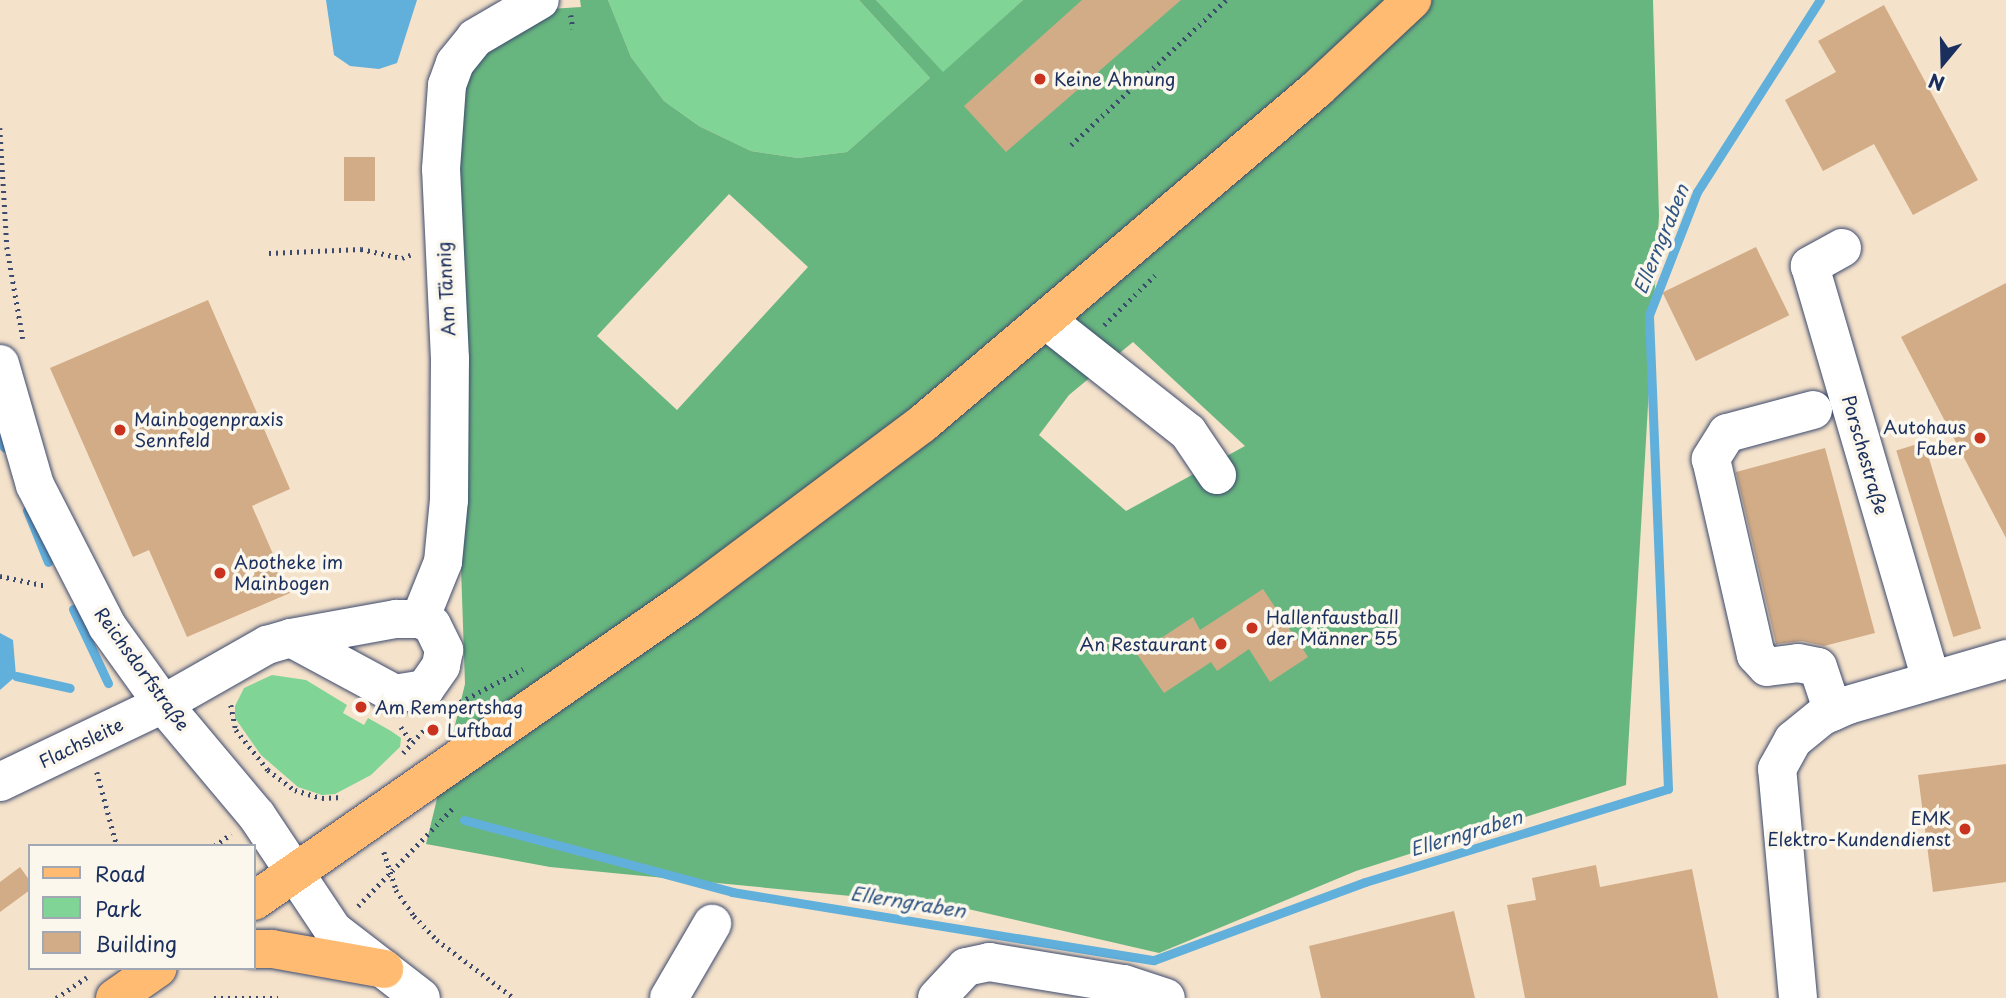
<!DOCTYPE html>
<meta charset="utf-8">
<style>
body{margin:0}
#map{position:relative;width:2006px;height:998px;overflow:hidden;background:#f5e2ca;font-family:"Playpen Sans",sans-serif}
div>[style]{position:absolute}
.green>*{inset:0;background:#80d496}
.forest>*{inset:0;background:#68b67f}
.water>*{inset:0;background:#61afdb}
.stream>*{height:9px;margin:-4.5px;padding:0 4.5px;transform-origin:4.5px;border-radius:4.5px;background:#61afdb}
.building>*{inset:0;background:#d2ac87;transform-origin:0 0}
.path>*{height:4.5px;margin-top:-2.25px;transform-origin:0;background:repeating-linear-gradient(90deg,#3c4a6e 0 2px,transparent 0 7px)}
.roads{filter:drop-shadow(0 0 2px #3c4a6e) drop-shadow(0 0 2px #3c4a6e)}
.minor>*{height:38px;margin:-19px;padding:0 19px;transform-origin:19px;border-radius:19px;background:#fff}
.major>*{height:38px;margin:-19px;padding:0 19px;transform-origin:19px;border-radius:19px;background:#ffbb71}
.dots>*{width:19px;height:19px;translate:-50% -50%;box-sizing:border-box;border:4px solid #fbf7ec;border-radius:50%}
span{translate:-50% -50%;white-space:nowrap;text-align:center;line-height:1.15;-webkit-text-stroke:7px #fbf7ec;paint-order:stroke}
.poi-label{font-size:18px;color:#1b2f5e}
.left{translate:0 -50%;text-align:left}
.right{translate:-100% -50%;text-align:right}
.street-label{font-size:18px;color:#1b2f5e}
.water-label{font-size:19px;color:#305584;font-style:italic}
.legend{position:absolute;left:28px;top:844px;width:228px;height:126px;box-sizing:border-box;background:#fbf7ec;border:2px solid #a1a7b3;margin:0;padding:9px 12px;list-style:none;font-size:21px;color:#1b2f5e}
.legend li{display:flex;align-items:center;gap:14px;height:35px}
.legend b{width:35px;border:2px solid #a1a7b3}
.north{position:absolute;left:1908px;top:28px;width:70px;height:70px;-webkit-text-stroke:5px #fbf7ec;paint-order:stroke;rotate:199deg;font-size:19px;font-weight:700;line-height:28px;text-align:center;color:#1b2f5e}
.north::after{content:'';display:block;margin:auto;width:24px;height:32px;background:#1b2f5e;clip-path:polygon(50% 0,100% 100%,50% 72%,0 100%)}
</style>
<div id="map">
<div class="green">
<i style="clip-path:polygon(608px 0,859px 0,930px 78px,847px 152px,798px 158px,751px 151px,699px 126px,664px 101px,631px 57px)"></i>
<i style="clip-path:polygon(876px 0,1023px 0,943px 73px)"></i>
<i style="clip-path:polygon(272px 675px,306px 680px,347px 705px,343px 713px,364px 725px,368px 718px,391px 731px,401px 738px,400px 747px,371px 775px,335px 794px,322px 795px,298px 787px,261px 755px,235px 718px,235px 706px,244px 688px)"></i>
</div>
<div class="forest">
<i style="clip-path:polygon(evenodd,580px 0,608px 0,631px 57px,664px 101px,699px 126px,751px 151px,798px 158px,847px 152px,930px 78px,859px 0,876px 0,943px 72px,1023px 0,1653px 0,1659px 216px,1626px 785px,1356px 871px,1159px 953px,955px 906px,550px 867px,426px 844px,465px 684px,447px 160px,470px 63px,550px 9px,581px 7px,580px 0,729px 194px,808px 267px,677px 410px,597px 336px,729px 194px,580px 0,1133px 342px,1245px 446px,1126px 511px,1039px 435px,1069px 395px,1133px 342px)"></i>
</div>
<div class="water">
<i style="clip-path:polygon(326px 0,417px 0,397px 63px,379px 69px,350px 66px,334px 55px)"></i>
<i style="clip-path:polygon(0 633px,13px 640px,16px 676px,0 690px)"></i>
</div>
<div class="stream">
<i style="left:0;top:435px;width:13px;rotate:72deg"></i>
<i style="left:27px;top:510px;width:56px;rotate:68deg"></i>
<i style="left:73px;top:609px;width:82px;rotate:64.7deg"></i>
<i style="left:16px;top:676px;width:55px;rotate:12.5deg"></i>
<i style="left:464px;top:820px;width:278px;rotate:15deg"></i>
<i style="left:732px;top:892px;width:427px;rotate:9.2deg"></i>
<i style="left:1154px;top:960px;width:225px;rotate:-20.3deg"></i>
<i style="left:1365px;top:882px;width:317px;rotate:-17.1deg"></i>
<i style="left:1668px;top:789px;width:474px;rotate:-92.3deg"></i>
<i style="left:1649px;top:315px;width:132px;rotate:-68.7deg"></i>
<i style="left:1697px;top:192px;width:228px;rotate:-57.4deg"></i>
</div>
<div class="building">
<i style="clip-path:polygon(1082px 0,1181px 0,1006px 152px,964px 106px)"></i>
<i style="clip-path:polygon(1884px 5px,1978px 180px,1913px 215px,1874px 144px,1823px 171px,1785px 100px,1836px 72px,1818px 41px)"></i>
<i style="left:344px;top:157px;width:31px;height:44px"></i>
<i style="left:1756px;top:247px;width:76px;height:104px;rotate:64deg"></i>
<i style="clip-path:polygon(2006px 283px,2006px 538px,1901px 337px)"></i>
<i style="clip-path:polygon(208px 300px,290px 489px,252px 506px,290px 593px,187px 637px,149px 550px,133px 557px,50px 368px)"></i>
<i style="left:1924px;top:442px;width:195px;height:29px;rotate:73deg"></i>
<i style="clip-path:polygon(1825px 448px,1875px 633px,1824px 646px,1802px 641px,1776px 644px,1736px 472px)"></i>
<i style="clip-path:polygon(1263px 589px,1308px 657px,1270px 682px,1249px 649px,1217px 671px,1211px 662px,1164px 693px,1137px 654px,1193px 617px,1200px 630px)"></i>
<i style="clip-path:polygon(2006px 764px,2006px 882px,1933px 892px,1918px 775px)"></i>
<i style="clip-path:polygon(1596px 865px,1600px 887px,1692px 869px,1718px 998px,1525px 998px,1507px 905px,1536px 900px,1532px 878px)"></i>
<i style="clip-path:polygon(20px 867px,30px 881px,30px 890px,0 912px,0 882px)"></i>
<i style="clip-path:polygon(1454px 911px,1475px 998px,1321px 998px,1309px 946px)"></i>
</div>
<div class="path">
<i style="left:571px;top:15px;width:14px;rotate:82deg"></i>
<i style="left:0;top:128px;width:119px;rotate:86.6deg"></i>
<i style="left:7px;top:247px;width:93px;rotate:80.1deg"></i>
<i style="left:1071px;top:145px;width:212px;rotate:-43.1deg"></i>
<i style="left:269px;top:253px;width:92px;rotate:-2.5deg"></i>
<i style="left:361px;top:249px;width:42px;rotate:12.4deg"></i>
<i style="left:402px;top:258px;width:9px;rotate:-21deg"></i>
<i style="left:1104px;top:325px;width:71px;rotate:-44.4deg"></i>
<i style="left:0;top:576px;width:48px;rotate:12deg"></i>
<i style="left:460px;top:702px;width:71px;rotate:-27.6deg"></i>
<i style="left:231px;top:705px;width:25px;rotate:79deg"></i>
<i style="left:236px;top:730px;width:51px;rotate:51.3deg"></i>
<i style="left:268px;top:770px;width:34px;rotate:37deg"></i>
<i style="left:295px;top:790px;width:28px;rotate:17deg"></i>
<i style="left:322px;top:798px;width:21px;rotate:-3deg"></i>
<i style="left:401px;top:727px;width:19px;rotate:55deg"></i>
<i style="left:403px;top:753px;width:40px;rotate:-48deg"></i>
<i style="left:97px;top:772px;width:77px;rotate:74.9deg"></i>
<i style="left:214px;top:846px;width:21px;rotate:-35deg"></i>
<i style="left:384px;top:852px;width:40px;rotate:72deg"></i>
<i style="left:396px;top:890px;width:32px;rotate:55deg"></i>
<i style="left:414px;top:916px;width:33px;rotate:46deg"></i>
<i style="left:437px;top:940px;width:96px;rotate:37deg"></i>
<i style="left:358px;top:906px;width:138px;rotate:-45.9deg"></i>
<i style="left:56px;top:998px;width:37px;rotate:-34deg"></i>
<i style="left:214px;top:998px;width:64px"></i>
</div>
<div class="roads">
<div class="minor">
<i style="left:1842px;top:248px;width:37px;rotate:151deg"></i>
<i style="left:1810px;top:266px;width:431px;rotate:73.7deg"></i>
<i style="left:1046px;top:320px;width:181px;rotate:38.3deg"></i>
<i style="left:1188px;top:432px;width:52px;rotate:56deg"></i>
<i style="left:0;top:364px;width:126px;rotate:73.9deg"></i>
<i style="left:35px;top:485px;width:158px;rotate:62.9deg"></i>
<i style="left:107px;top:626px;width:96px;rotate:54.3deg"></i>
<i style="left:163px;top:704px;width:146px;rotate:50deg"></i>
<i style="left:257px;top:816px;width:137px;rotate:56.3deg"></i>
<i style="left:333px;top:930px;width:111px;rotate:37.7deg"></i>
<i style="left:1813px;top:410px;width:89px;rotate:165deg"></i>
<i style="left:1727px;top:433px;width:31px;rotate:122deg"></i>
<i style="left:1711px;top:459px;width:201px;rotate:77.1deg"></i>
<i style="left:1756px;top:655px;width:16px;rotate:47deg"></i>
<i style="left:1767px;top:667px;width:31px;rotate:-7deg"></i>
<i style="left:1798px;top:663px;width:20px;rotate:11deg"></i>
<i style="left:1818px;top:667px;width:47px;rotate:71.6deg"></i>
<i style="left:420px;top:619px;width:61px;rotate:-68deg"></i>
<i style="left:443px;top:562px;width:62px;rotate:-84.5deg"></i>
<i style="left:449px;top:500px;width:141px;rotate:-89.6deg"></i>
<i style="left:450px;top:359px;width:190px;rotate:-92.7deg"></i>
<i style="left:441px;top:169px;width:84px;rotate:-85.9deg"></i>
<i style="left:447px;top:85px;width:23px;rotate:-70deg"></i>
<i style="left:455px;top:63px;width:32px;rotate:-51deg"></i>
<i style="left:475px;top:38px;width:75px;rotate:-30.3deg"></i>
<i style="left:0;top:782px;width:181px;rotate:-25.6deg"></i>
<i style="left:163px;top:704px;width:120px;rotate:-29.6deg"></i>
<i style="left:267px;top:645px;width:25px;rotate:-16deg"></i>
<i style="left:291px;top:638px;width:107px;rotate:-10.3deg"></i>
<i style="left:396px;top:619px;width:24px"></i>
<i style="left:420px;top:619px;width:13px;rotate:27deg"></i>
<i style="left:432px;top:625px;width:28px;rotate:64deg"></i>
<i style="left:444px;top:650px;width:16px;rotate:101deg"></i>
<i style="left:441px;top:666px;width:28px;rotate:125deg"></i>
<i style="left:425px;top:689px;width:30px;rotate:171deg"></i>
<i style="left:395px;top:694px;width:118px;rotate:-151.7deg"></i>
<i style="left:669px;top:998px;width:86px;rotate:-59.8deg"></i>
<i style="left:937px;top:998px;width:42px;rotate:-46.9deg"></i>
<i style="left:966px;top:967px;width:24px;rotate:-12deg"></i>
<i style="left:989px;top:962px;width:137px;rotate:9.3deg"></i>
<i style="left:1124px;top:984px;width:44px;rotate:18.4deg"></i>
<i style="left:1798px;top:998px;width:230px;rotate:-95.2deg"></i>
<i style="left:1777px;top:769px;width:33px;rotate:-61deg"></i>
<i style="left:1793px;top:740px;width:38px;rotate:-39deg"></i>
<i style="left:1823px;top:716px;width:27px;rotate:-24deg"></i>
<i style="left:1848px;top:705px;width:165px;rotate:-16.2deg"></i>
</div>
<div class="major">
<i style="left:254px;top:901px;width:529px;rotate:-34.83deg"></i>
<i style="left:688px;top:599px;width:292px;rotate:-36.8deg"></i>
<i style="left:922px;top:424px;width:519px;rotate:-40.31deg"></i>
<i style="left:1318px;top:88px;width:129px;rotate:-43.1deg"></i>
<i style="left:254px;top:949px;width:18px"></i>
<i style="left:272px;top:949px;width:114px;rotate:10.1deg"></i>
<i style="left:115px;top:998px;width:52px;rotate:-34.9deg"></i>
</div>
</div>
<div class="dots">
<i style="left:1040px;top:79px;background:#c8321e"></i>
<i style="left:120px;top:430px;background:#c8321e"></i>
<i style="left:1980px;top:438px;background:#c8321e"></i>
<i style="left:220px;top:573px;background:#c8321e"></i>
<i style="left:1252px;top:628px;background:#c8321e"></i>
<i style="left:1221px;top:644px;background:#c8321e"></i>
<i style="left:361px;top:707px;background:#c8321e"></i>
<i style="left:433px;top:730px;background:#c8321e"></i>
<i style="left:1965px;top:829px;background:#c8321e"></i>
</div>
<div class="poi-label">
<span class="left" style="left:1054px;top:79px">Keine Ahnung</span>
<span class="left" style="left:134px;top:430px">Mainbogenpraxis<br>Sennfeld</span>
<span class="right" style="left:1966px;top:438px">Autohaus<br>Faber</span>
<span class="left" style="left:234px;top:573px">Apotheke im<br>Mainbogen</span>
<span class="left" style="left:1266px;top:628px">Hallenfaustball<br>der Männer 55</span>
<span class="right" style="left:1207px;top:644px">An Restaurant</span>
<span class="left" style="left:375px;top:707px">Am Rempertshag</span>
<span class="left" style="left:447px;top:730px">Luftbad</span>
<span class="right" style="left:1951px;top:829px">EMK<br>Elektro-Kundendienst</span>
</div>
<div class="street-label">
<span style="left:446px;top:289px;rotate:-93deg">Am Tännig</span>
<span style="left:1865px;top:455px;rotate:74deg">Porschestraße</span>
<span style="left:142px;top:669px;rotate:54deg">Reichsdorfstraße</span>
<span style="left:81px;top:743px;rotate:-26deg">Flachsleite</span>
</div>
<div class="water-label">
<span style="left:1661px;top:239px;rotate:-68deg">Ellerngraben</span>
<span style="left:1466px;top:833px;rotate:-17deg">Ellerngraben</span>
<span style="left:908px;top:902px;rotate:9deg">Ellerngraben</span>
</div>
<ul class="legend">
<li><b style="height:9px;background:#ffbb71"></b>Road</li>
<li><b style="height:19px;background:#80d496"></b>Park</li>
<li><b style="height:19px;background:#d2ac87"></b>Building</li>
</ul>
<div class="north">N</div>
</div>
